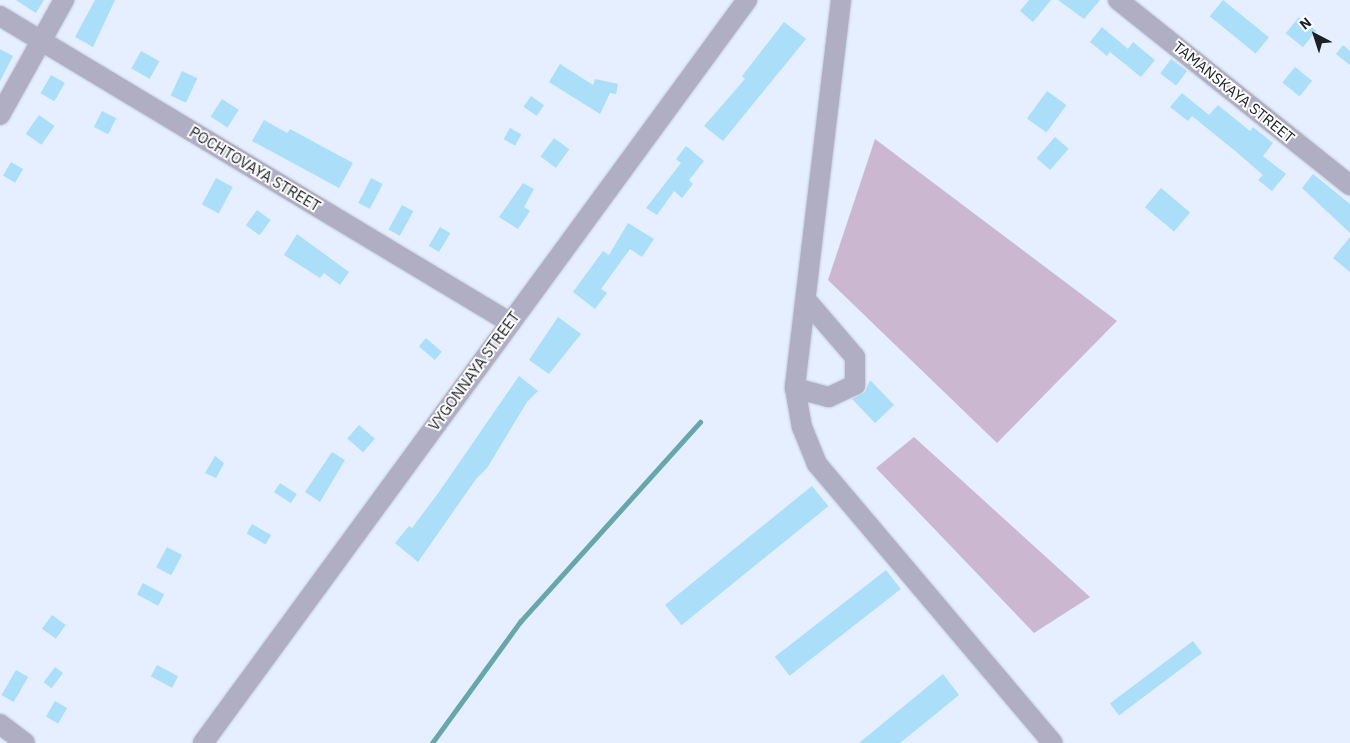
<!DOCTYPE html>
<style>
body{margin:0}
#map{position:relative;width:1350px;height:743px;overflow:hidden;background:#e5efff;font-family:"IBM Plex Sans",sans-serif}
div>[style]{position:absolute}
.green>*{inset:0;background:#cbb7cf}
.stream>*{height:4.5px;margin:-2.25px;padding:0 2.25px;transform-origin:2.25px;border-radius:2.25px;background:#67a6aa}
.building>*{inset:0;background:#aadef9;transform-origin:0 0}
.roads{filter:drop-shadow(0 0 1px #c1cad8) drop-shadow(0 0 1px #c1cad8)}
.minor>*{height:20px;margin:-10px;padding:0 10px;transform-origin:10px;border-radius:10px;background:#b0aec2}
span{translate:-50% -50%;white-space:nowrap;text-align:center;line-height:1.15;-webkit-text-stroke:4px #fff;paint-order:stroke}
.street-label{font-size:15px;color:#1c2027}
.north{position:absolute;left:1290px;top:10px;width:50px;height:50px;-webkit-text-stroke:4px #fff;paint-order:stroke;rotate:320deg;font-size:14px;font-weight:700;line-height:20px;text-align:center;color:#1c2027}
.north::after{content:'';display:block;margin:auto;width:18px;height:22px;background:#1c2027;clip-path:polygon(50% 0,100% 100%,50% 72%,0 100%)}
</style>
<div id="map">
<div class="green">
<i style="clip-path:polygon(875px 139px,1117px 321px,997px 443px,828px 280px)"></i>
<i style="clip-path:polygon(914px 437px,1090px 597px,1034px 633px,876px 468px)"></i>
</div>
<div class="stream">
<i style="left:432px;top:743px;width:150px;rotate:-54deg"></i>
<i style="left:520px;top:622px;width:269px;rotate:-48deg"></i>
</div>
<div class="building">
<i style="clip-path:polygon(16px 0,44px 0,36px 13px)"></i>
<i style="clip-path:polygon(95px 0,115px 0,93px 47px,75px 37px)"></i>
<i style="clip-path:polygon(1029px 0,1051px 0,1033px 22px,1020px 11px)"></i>
<i style="clip-path:polygon(1058px 0,1100px 0,1084px 19px)"></i>
<i style="left:1223px;top:0;width:59px;height:21px;rotate:39deg"></i>
<i style="left:1299px;top:17px;width:22px;height:21px;rotate:39deg"></i>
<i style="clip-path:polygon(784px 22px,806px 39px,723px 141px,704px 126px,745px 79px,742px 76px)"></i>
<i style="clip-path:polygon(1102px 27px,1128px 49px,1133px 42px,1155px 60px,1141px 77px,1110px 52px,1107px 56px,1090px 42px)"></i>
<i style="clip-path:polygon(1343px 45px,1350px 51px,1350px 65px,1336px 54px)"></i>
<i style="clip-path:polygon(0 49px,13px 56px,0 81px)"></i>
<i style="left:141px;top:51px;width:21px;height:20px;rotate:29deg"></i>
<i style="left:1171px;top:59px;width:20px;height:18px;rotate:37deg"></i>
<i style="clip-path:polygon(560px 64px,593px 85px,595px 79px,618px 84px,616px 94px,610px 93px,600px 114px,549px 82px)"></i>
<i style="left:1295px;top:67px;width:22px;height:20px;rotate:39deg"></i>
<i style="left:182px;top:71px;width:17px;height:27px;rotate:25deg"></i>
<i style="left:51px;top:75px;width:16px;height:21px;rotate:30deg"></i>
<i style="left:1047px;top:91px;width:24px;height:34px;rotate:36deg"></i>
<i style="clip-path:polygon(1182px 93px,1209px 115px,1218px 105px,1250px 131px,1253px 127px,1273px 143px,1263px 156px,1286px 174px,1272px 191px,1258px 180px,1263px 175px,1234px 150px,1192px 116px,1188px 121px,1170px 107px)"></i>
<i style="left:531px;top:96px;width:16px;height:13px;rotate:35deg"></i>
<i style="left:222px;top:99px;width:20px;height:21px;rotate:33deg"></i>
<i style="left:102px;top:111px;width:16px;height:18px;rotate:27deg"></i>
<i style="left:39px;top:115px;width:19px;height:23px;rotate:35deg"></i>
<i style="clip-path:polygon(264px 120px,287px 133px,290px 129px,353px 163px,339px 188px,252px 141px)"></i>
<i style="left:510px;top:128px;width:13px;height:13px;rotate:29deg"></i>
<i style="left:1055px;top:137px;width:18px;height:28px;rotate:41deg"></i>
<i style="left:554px;top:138px;width:19px;height:23px;rotate:36deg"></i>
<i style="clip-path:polygon(686px 146px,704px 161px,689px 180px,693px 184px,682px 198px,674px 191px,657px 215px,646px 208px,681px 163px,676px 159px)"></i>
<i style="left:11px;top:162px;width:14px;height:16px;rotate:30deg"></i>
<i style="clip-path:polygon(1313px 174px,1350px 204px,1350px 233px,1302px 188px)"></i>
<i style="left:216px;top:178px;width:19px;height:30px;rotate:28deg"></i>
<i style="left:371px;top:178px;width:13px;height:28px;rotate:27deg"></i>
<i style="clip-path:polygon(523px 183px,534px 189px,524px 207px,530px 211px,518px 229px,499px 217px)"></i>
<i style="left:1161px;top:188px;width:38px;height:25px;rotate:40deg"></i>
<i style="left:402px;top:205px;width:13px;height:28px;rotate:29deg"></i>
<i style="left:257px;top:210px;width:17px;height:19px;rotate:36deg"></i>
<i style="clip-path:polygon(628px 223px,654px 239px,642px 257px,630px 249px,601px 289px,607px 293px,595px 309px,573px 292px,603px 251px,609px 255px)"></i>
<i style="left:440px;top:227px;width:12px;height:22px;rotate:31deg"></i>
<i style="clip-path:polygon(297px 234px,349px 272px,340px 285px,324px 273px,320px 278px,284px 255px)"></i>
<i style="clip-path:polygon(1350px 237px,1350px 272px,1333px 258px)"></i>
<i style="clip-path:polygon(558px 317px,581px 334px,549px 374px,529px 360px)"></i>
<i style="left:426px;top:338px;width:21px;height:11px;rotate:41deg"></i>
<i style="clip-path:polygon(519px 376px,538px 391px,527px 402px,487px 468px,476px 479px,418px 562px,395px 543px,409px 526px,412px 528px,439px 492px)"></i>
<i style="clip-path:polygon(870px 380px,894px 405px,875px 423px,852px 399px,865px 392px)"></i>
<i style="left:359px;top:425px;width:21px;height:18px;rotate:41deg"></i>
<i style="clip-path:polygon(332px 452px,345px 460px,320px 502px,305px 492px)"></i>
<i style="clip-path:polygon(215px 456px,224px 463px,216px 478px,205px 473px)"></i>
<i style="left:280px;top:483px;width:20px;height:11px;rotate:33deg"></i>
<i style="left:812px;top:486px;width:26px;height:189px;rotate:51deg"></i>
<i style="left:252px;top:524px;width:22px;height:11px;rotate:30deg"></i>
<i style="left:167px;top:547px;width:17px;height:23px;rotate:28deg"></i>
<i style="left:886px;top:570px;width:24px;height:141px;rotate:52deg"></i>
<i style="left:143px;top:583px;width:24px;height:13px;rotate:28deg"></i>
<i style="left:52px;top:615px;width:17px;height:17px;rotate:36deg"></i>
<i style="left:1193px;top:641px;width:15px;height:104px;rotate:53deg"></i>
<i style="left:157px;top:665px;width:24px;height:13px;rotate:28deg"></i>
<i style="left:55px;top:667px;width:10px;height:19px;rotate:37deg"></i>
<i style="left:16px;top:670px;width:14px;height:29px;rotate:30deg"></i>
<i style="clip-path:polygon(943px 674px,959px 695px,900px 743px,859px 743px)"></i>
<i style="left:55px;top:701px;width:14px;height:18px;rotate:30deg"></i>
</div>
<div class="roads">
<div class="minor">
<i style="left:841px;top:0;width:391px;rotate:96.8deg"></i>
<i style="left:795px;top:388px;width:40px;rotate:80deg"></i>
<i style="left:802px;top:427px;width:40px;rotate:68deg"></i>
<i style="left:817px;top:464px;width:365px;rotate:49.8deg"></i>
<i style="left:1118px;top:0;width:297px;rotate:38.6deg"></i>
<i style="left:0;top:16px;width:594px;rotate:31.01deg"></i>
<i style="left:0;top:115px;width:132px;rotate:-60.9deg"></i>
<i style="left:795px;top:388px;width:35px;rotate:15deg"></i>
<i style="left:829px;top:397px;width:29px;rotate:-25deg"></i>
<i style="left:855px;top:385px;width:28px;rotate:-90deg"></i>
<i style="left:855px;top:357px;width:75px;rotate:-130.7deg"></i>
<i style="left:0;top:724px;width:31px;rotate:37deg"></i>
<i style="left:203px;top:743px;width:921px;rotate:-53.79deg"></i>
</div>
</div>
<div class="street-label">
<span style="left:1234px;top:92px;rotate:39deg">TAMANSKAYA STREET</span>
<span style="left:255px;top:169px;rotate:31deg">POCHTOVAYA STREET</span>
<span style="left:474px;top:371px;rotate:-54deg">VYGONNAYA STREET</span>
</div>
<div class="north">N</div>
</div>
